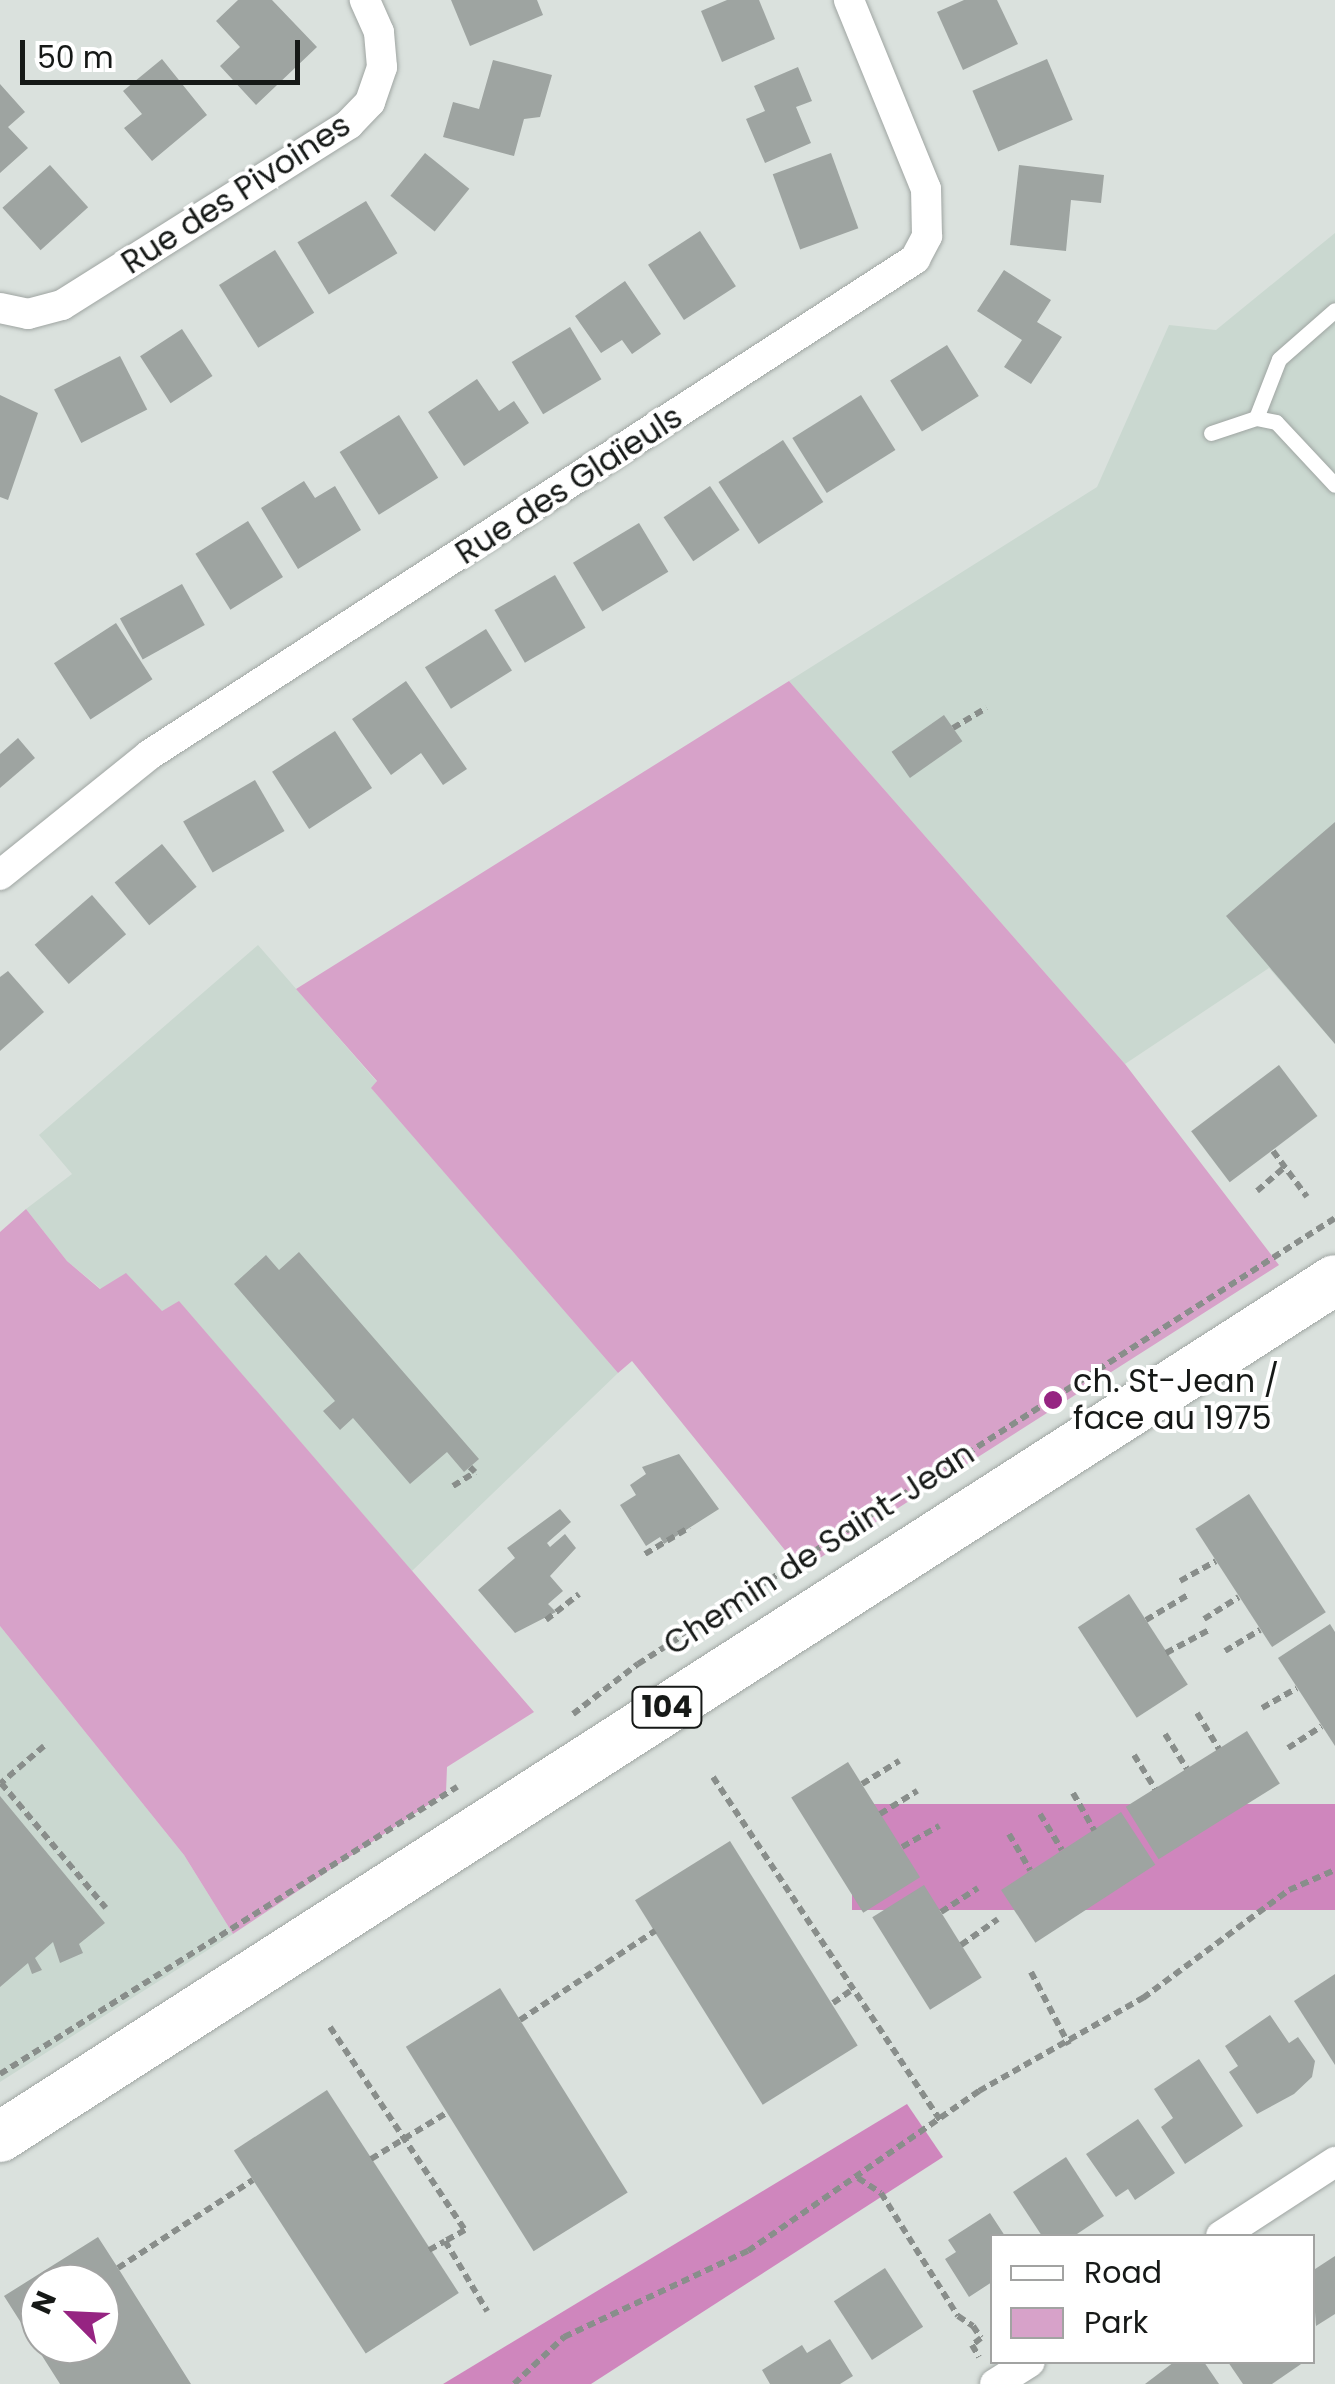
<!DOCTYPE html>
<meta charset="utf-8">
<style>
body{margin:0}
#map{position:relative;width:1335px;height:2384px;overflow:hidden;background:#dae1dd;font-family:Poppins,sans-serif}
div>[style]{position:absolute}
.built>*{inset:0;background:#cad8d0}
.green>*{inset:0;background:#d7a2c9}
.forest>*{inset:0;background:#cf86bd;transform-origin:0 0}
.building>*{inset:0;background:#9ea4a1;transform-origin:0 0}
.path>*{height:6px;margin-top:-3px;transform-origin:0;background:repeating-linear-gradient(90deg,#898e8b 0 8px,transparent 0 13px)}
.roads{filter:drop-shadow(0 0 2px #9fa5a2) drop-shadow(0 0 2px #9fa5a2)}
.service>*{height:15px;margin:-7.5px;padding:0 7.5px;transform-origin:7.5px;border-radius:7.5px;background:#fff}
.minor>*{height:30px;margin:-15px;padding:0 15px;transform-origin:15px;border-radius:15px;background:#fff}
.primary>*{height:50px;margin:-25px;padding:0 25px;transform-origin:25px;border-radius:25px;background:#fff}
.dots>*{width:28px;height:28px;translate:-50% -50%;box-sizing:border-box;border:5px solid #fff;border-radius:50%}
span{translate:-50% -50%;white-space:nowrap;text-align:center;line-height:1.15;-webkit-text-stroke:8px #fff;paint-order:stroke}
.shield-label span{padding:2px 8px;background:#fff;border:2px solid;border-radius:8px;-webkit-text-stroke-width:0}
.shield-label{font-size:30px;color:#161917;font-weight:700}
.street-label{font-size:32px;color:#161917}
.poi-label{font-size:32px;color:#161917}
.left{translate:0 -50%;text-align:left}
.legend{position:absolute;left:990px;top:2234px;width:325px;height:130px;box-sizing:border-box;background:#fff;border:2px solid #a2a3a2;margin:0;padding:12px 18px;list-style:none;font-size:30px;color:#161917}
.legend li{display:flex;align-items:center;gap:20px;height:50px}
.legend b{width:50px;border:2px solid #a2a3a2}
.north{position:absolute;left:20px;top:2264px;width:100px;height:100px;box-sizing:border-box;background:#fff;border:2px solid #a2a3a2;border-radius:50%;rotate:294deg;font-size:28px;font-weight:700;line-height:40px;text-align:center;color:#161917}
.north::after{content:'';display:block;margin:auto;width:35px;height:45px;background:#962482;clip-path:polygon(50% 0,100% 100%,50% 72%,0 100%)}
.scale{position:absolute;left:20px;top:40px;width:280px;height:45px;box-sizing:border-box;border:5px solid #161917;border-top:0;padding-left:12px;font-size:30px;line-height:35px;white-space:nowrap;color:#161917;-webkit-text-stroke:8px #fff;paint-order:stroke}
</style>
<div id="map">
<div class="built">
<i style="clip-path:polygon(1335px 233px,1335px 1044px,1269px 968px,1125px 1064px,789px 681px,1097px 487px,1169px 325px,1216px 330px)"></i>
<i style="clip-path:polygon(258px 945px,377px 1082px,372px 1089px,618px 1373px,412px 1571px,179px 1302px,162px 1311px,101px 1289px,67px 1261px,26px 1209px,72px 1174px,39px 1135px)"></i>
<i style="clip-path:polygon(0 1626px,184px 1855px,233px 1934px,0 2082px)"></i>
</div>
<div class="green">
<i style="clip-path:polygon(789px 681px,1125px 1064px,1279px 1265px,801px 1570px,632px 1361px,618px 1373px,371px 1088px,377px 1081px,296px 989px)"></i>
<i style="clip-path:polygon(26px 1209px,67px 1261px,100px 1289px,126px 1273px,162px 1311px,179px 1301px,534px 1712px,447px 1767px,446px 1793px,233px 1934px,184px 1855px,0 1626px,0 1232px)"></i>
</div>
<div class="forest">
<i style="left:1335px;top:1804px;width:106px;height:483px;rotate:90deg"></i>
<i style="clip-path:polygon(907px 2104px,943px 2157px,591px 2384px,443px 2384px)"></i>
</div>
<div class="building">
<i style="clip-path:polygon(238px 0,272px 0,317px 47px,256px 105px,220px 66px,240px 47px,216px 21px)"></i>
<i style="clip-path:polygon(451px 0,537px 0,543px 15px,470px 46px)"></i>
<i style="clip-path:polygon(727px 0,759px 0,775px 39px,722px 62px,701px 11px)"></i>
<i style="clip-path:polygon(964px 0,997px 0,1018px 44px,963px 70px,937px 12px)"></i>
<i style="clip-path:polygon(162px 59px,207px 115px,152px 161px,124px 128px,142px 114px,123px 91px)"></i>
<i style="left:1047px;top:59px;width:66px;height:81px;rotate:67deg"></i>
<i style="clip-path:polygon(493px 60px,552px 75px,540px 117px,524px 119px,514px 156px,443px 137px,453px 102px,479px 109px)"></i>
<i style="clip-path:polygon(798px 67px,812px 101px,796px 107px,811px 143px,765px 163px,746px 119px,765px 111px,754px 86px)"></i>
<i style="clip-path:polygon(0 84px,25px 112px,8px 127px,28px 148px,0 173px)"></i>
<i style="left:425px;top:153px;width:57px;height:55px;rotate:39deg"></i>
<i style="left:831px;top:153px;width:80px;height:62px;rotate:70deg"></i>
<i style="left:50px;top:165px;width:57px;height:64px;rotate:48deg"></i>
<i style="clip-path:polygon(1019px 165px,1104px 175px,1101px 203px,1071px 200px,1066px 251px,1010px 245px)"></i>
<i style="left:366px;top:201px;width:61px;height:80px;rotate:59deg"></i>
<i style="left:700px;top:231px;width:66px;height:62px;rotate:57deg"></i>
<i style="left:275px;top:250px;width:74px;height:66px;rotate:58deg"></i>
<i style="clip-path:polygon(1004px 270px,1051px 300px,1037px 322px,1062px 337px,1031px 384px,1004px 367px,1022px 340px,977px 311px)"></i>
<i style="clip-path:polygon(625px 281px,661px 334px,632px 354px,622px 340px,601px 353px,575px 316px)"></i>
<i style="left:570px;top:327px;width:61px;height:68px;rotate:59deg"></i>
<i style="left:182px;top:329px;width:56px;height:50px;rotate:57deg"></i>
<i style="left:947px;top:345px;width:60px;height:67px;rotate:58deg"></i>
<i style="left:120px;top:356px;width:60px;height:74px;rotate:63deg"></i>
<i style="clip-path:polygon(477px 379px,499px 411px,514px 401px,529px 423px,464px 466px,428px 412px)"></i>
<i style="clip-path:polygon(0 395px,38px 413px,8px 500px,0 497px)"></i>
<i style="left:861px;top:395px;width:65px;height:81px;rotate:58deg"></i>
<i style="left:399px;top:415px;width:74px;height:70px;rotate:58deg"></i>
<i style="left:783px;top:440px;width:74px;height:77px;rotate:57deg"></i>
<i style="clip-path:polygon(304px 481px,315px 498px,335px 486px,361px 530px,298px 569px,261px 508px)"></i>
<i style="left:710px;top:486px;width:53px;height:56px;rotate:56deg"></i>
<i style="left:248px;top:521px;width:66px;height:62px;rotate:58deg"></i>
<i style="left:639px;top:523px;width:57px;height:77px;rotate:59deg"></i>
<i style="left:555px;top:575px;width:61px;height:70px;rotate:60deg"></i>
<i style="left:182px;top:584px;width:47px;height:71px;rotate:61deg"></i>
<i style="left:116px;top:623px;width:67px;height:74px;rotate:57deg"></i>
<i style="left:486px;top:629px;width:49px;height:72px;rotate:58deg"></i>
<i style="clip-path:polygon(406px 681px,467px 769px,443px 785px,421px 753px,391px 775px,352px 719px)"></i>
<i style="left:944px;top:715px;width:32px;height:64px;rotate:55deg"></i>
<i style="left:335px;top:731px;width:68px;height:75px;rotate:57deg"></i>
<i style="clip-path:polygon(18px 738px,35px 758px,0 788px,0 754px)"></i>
<i style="left:255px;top:780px;width:59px;height:83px;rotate:60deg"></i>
<i style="clip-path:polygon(1335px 822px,1335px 1044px,1226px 916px)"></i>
<i style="left:162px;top:844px;width:55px;height:61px;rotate:51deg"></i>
<i style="left:92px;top:895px;width:52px;height:76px;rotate:49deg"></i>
<i style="clip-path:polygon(8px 971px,44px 1012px,0 1051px,0 977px)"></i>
<i style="left:1279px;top:1065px;width:64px;height:110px;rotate:53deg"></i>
<i style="clip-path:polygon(299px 1252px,479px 1459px,464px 1472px,447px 1452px,410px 1484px,353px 1418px,340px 1430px,323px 1411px,335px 1401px,234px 1284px,266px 1255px,279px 1270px)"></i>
<i style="clip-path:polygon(679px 1454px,719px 1509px,664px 1544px,660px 1537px,646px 1546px,620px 1505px,636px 1495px,630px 1485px,646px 1474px,642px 1467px)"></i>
<i style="left:1249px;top:1494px;width:141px;height:64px;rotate:57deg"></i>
<i style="clip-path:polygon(560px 1509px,571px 1522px,547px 1543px,550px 1547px,565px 1534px,576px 1548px,550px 1576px,563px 1591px,548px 1604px,556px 1612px,515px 1633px,478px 1590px,515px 1558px,507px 1548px)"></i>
<i style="left:1129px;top:1594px;width:108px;height:61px;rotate:57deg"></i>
<i style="clip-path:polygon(1330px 1624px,1335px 1632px,1335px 1746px,1278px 1658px)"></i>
<i style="left:1247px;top:1731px;width:62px;height:143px;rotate:58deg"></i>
<i style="left:848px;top:1762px;width:136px;height:67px;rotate:58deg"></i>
<i style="clip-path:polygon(0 1796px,105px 1923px,79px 1944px,83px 1953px,60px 1963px,53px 1942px,35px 1958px,42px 1970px,32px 1974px,28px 1963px,0 1987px)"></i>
<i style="left:1121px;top:1812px;width:63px;height:143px;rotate:57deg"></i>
<i style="left:730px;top:1841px;width:241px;height:112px;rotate:58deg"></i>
<i style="left:924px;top:1885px;width:109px;height:61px;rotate:58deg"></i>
<i style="clip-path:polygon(1335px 1974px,1335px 2065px,1294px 2001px)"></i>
<i style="left:500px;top:1988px;width:241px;height:111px;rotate:58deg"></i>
<i style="clip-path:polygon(1270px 2015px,1289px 2043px,1298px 2037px,1315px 2061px,1312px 2077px,1294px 2094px,1257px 2114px,1229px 2072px,1238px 2066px,1225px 2046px)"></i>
<i style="clip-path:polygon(1199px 2059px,1243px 2126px,1185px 2164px,1161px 2127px,1173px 2118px,1154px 2089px)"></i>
<i style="left:327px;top:2090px;width:242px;height:111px;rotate:57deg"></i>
<i style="clip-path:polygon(1138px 2119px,1175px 2173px,1135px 2200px,1128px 2189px,1116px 2197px,1086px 2154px)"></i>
<i style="clip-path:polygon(1066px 2157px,1104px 2216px,1074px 2236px,1042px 2236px,1013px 2192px)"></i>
<i style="clip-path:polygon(990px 2213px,1005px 2236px,992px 2236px,992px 2282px,969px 2297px,945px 2259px,956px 2252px,948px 2240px)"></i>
<i style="clip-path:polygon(evenodd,98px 2237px,118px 2268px,191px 2384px,60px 2384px,4px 2296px,98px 2237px,40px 2284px,100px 2284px,100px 2344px,40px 2344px,40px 2284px)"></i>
<i style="clip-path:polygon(1335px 2256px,1335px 2314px,1316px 2326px,1312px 2271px)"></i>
<i style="left:885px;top:2268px;width:70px;height:61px;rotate:57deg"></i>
<i style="clip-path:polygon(830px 2339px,853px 2376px,840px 2384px,770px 2384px,762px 2370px,802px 2345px,807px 2353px)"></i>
<i style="clip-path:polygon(1174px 2362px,1204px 2362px,1219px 2384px,1145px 2384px)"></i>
<i style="clip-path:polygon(1228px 2362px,1304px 2362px,1272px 2384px,1243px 2384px)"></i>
</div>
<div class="path">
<i style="left:953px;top:728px;width:39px;rotate:-31deg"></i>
<i style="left:1273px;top:1151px;width:57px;rotate:53.5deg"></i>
<i style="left:1257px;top:1191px;width:37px;rotate:-41deg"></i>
<i style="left:453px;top:1486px;width:26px;rotate:-32deg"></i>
<i style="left:475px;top:1472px;width:7px;rotate:-135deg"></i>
<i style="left:645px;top:1554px;width:52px;rotate:-31deg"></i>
<i style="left:1180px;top:1581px;width:41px;rotate:-29.1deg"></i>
<i style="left:1204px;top:1619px;width:41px;rotate:-32.2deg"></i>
<i style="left:546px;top:1620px;width:42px;rotate:-38.2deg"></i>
<i style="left:1146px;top:1620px;width:49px;rotate:-30.8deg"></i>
<i style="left:1225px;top:1651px;width:41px;rotate:-31deg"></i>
<i style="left:1166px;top:1653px;width:51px;rotate:-28.1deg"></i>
<i style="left:1262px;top:1708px;width:40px;rotate:-29.7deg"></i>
<i style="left:1197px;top:1713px;width:42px;rotate:58.6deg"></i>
<i style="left:573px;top:1714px;width:82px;rotate:-37.6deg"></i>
<i style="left:638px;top:1664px;width:827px;rotate:-32.61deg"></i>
<i style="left:1165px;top:1734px;width:41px;rotate:57.8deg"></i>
<i style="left:44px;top:1746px;width:57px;rotate:139.3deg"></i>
<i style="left:1px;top:1783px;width:163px;rotate:50deg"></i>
<i style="left:1288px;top:1748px;width:40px;rotate:-32.9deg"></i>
<i style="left:1134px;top:1755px;width:40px;rotate:58deg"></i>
<i style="left:713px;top:1777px;width:413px;rotate:56.5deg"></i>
<i style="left:862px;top:1784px;width:44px;rotate:-31.9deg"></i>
<i style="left:1073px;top:1793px;width:43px;rotate:60.4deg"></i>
<i style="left:880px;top:1814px;width:44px;rotate:-31.9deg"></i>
<i style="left:1040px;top:1814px;width:42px;rotate:58.6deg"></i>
<i style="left:1009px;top:1834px;width:42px;rotate:59.7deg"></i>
<i style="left:902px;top:1847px;width:43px;rotate:-29.6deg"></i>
<i style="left:941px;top:1912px;width:44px;rotate:-33deg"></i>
<i style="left:961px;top:1945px;width:45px;rotate:-35.1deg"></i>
<i style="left:1031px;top:1972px;width:82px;rotate:62.5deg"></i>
<i style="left:833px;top:2003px;width:21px;rotate:-35deg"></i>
<i style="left:520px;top:2020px;width:162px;rotate:-33.4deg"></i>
<i style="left:330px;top:2027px;width:244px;rotate:56.4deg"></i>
<i style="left:465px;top:2230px;width:23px;rotate:151deg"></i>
<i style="left:445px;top:2241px;width:82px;rotate:59deg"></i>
<i style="left:0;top:2074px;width:540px;rotate:-32.13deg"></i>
<i style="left:371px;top:2159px;width:90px;rotate:-31.4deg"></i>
<i style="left:858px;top:2178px;width:27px;rotate:33deg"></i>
<i style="left:881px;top:2193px;width:145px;rotate:58deg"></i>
<i style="left:958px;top:2316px;width:18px;rotate:34deg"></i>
<i style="left:973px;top:2326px;width:14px;rotate:56deg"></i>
<i style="left:981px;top:2338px;width:11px;rotate:142deg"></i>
<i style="left:972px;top:2345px;width:14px;rotate:60deg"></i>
<i style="left:429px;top:2250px;width:18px;rotate:-29deg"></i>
<i style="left:118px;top:2268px;width:161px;rotate:-33.1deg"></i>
<i style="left:514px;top:2384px;width:69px;rotate:-43.2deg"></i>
<i style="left:564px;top:2337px;width:203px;rotate:-25.1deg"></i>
<i style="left:748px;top:2251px;width:281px;rotate:-34.7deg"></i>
<i style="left:979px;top:2091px;width:189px;rotate:-29.6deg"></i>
<i style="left:1143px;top:1998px;width:182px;rotate:-36.5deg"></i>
<i style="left:1289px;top:1890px;width:50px;rotate:-23.5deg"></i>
</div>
<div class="roads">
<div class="service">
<i style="left:1256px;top:418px;width:63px;rotate:-68.7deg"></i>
<i style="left:1279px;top:359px;width:74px;rotate:-41.2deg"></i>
<i style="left:1211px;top:433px;width:47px;rotate:-18.4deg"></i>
<i style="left:1256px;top:418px;width:20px;rotate:11deg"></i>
<i style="left:1276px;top:422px;width:86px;rotate:46.9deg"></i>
</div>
<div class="minor">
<i style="left:0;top:308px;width:29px;rotate:12deg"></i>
<i style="left:28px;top:314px;width:35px;rotate:-15deg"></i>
<i style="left:62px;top:305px;width:339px;rotate:-32.2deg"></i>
<i style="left:349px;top:124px;width:30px;rotate:-46deg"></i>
<i style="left:370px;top:102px;width:37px;rotate:-71deg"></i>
<i style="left:382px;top:67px;width:35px;rotate:-95deg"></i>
<i style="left:379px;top:32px;width:35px;rotate:-114deg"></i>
<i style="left:0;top:875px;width:191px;rotate:-38.8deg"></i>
<i style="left:149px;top:755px;width:913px;rotate:-32.92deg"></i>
<i style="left:915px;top:259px;width:26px;rotate:-62deg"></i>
<i style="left:927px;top:236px;width:47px;rotate:-91.2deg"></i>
<i style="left:926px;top:189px;width:204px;rotate:-112.2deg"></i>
<i style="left:1221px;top:2236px;width:136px;rotate:-33deg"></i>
<i style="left:995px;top:2384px;width:41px;rotate:-32.2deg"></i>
</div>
<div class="primary">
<i style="left:0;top:2137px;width:1586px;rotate:-32.7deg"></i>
</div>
</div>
<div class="dots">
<i style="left:1053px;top:1400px;background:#962482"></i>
</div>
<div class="shield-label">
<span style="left:667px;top:1707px">104</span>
</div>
<div class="street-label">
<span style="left:236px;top:194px;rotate:-33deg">Rue des Pivoines</span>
<span style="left:569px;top:485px;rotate:-33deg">Rue des Glaïeuls</span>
<span style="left:819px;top:1549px;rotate:-33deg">Chemin de Saint-Jean</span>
</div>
<div class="poi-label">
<span class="left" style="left:1073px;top:1400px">ch. St-Jean /<br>face au 1975</span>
</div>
<ul class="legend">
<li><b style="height:12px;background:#fff"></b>Road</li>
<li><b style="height:28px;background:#d7a2c9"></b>Park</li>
</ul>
<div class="north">N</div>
<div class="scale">50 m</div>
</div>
